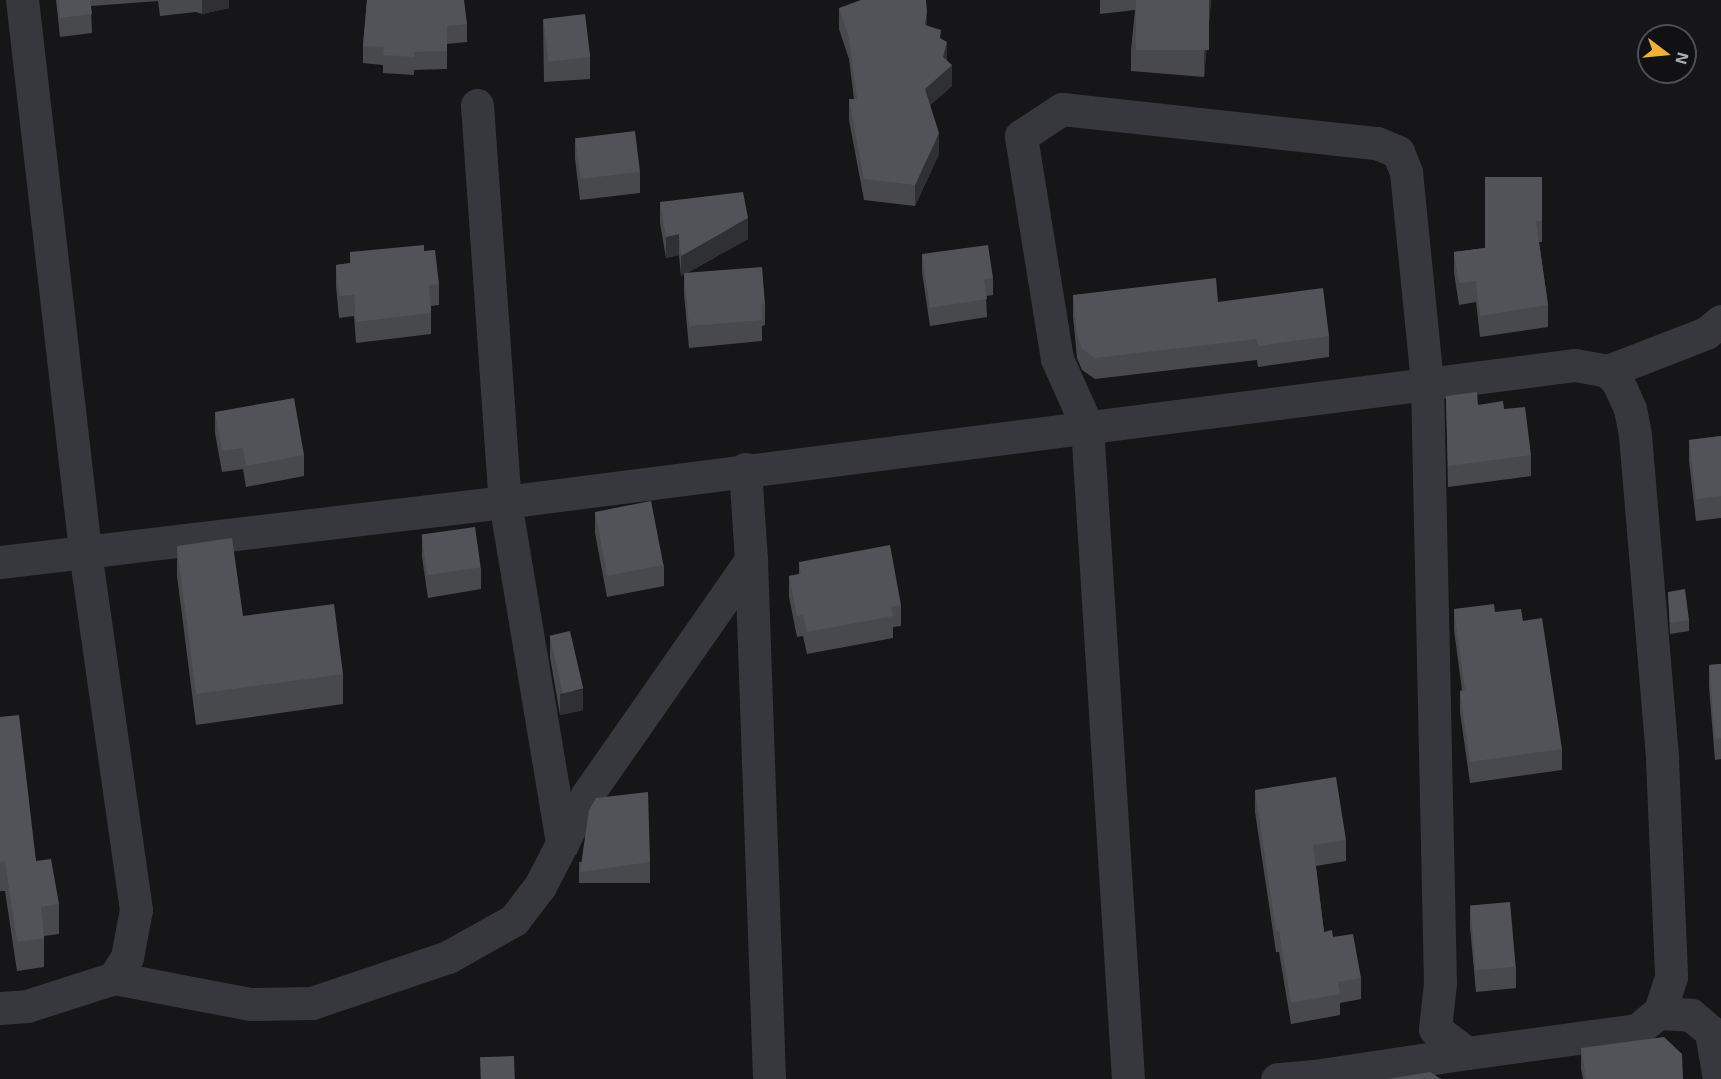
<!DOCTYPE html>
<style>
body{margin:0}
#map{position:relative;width:1721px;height:1079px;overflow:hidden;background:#161618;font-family:"Exo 2",sans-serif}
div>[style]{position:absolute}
.minor>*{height:33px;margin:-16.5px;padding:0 16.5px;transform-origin:16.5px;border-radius:16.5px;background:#37383d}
.wall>*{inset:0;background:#47494d;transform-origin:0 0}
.shaded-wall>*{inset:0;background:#2f3033}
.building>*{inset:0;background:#525359;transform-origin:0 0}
span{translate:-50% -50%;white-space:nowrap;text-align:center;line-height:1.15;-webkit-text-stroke:4.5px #111113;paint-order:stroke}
.north{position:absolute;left:1637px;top:24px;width:60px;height:60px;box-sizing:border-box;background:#111113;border:2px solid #4d4f55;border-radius:50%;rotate:106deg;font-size:16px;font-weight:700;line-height:24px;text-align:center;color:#a8adb8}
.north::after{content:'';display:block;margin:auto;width:21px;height:27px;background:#f2b134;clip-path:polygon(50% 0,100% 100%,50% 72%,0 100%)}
</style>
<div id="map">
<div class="minor">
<i style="left:477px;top:105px;width:398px;rotate:86deg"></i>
<i style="left:505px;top:502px;width:347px;rotate:80.5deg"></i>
<i style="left:1608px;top:371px;width:105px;rotate:-21.2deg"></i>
<i style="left:1706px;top:333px;width:19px;rotate:-39deg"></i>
<i style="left:745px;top:469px;width:91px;rotate:86.2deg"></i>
<i style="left:751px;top:560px;width:519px;rotate:88.01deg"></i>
<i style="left:0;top:562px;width:509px;rotate:-6.78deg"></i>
<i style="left:505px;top:502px;width:1079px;rotate:-7.3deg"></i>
<i style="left:1575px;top:365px;width:34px;rotate:10deg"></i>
<i style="left:1608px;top:371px;width:15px;rotate:48deg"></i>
<i style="left:1618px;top:382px;width:30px;rotate:66deg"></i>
<i style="left:1630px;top:409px;width:26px;rotate:79deg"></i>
<i style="left:1635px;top:435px;width:325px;rotate:85.2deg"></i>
<i style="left:1662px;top:759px;width:218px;rotate:87.6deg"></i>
<i style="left:1671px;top:977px;width:36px;rotate:108deg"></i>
<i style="left:1660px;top:1011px;width:30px;rotate:140deg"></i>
<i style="left:1637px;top:1030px;width:172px;rotate:172.3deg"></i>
<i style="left:1467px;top:1053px;width:154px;rotate:171.4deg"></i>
<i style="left:1315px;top:1076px;width:38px;rotate:175deg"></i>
<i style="left:114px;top:978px;width:138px;rotate:10.8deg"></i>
<i style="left:250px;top:1004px;width:62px;rotate:-0.9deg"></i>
<i style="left:312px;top:1003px;width:144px;rotate:-18.7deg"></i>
<i style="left:448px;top:957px;width:76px;rotate:-29.3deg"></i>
<i style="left:514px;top:920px;width:43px;rotate:-52.6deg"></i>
<i style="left:540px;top:886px;width:102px;rotate:-62.7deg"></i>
<i style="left:587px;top:795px;width:287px;rotate:-55.1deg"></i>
<i style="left:0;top:1008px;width:27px;rotate:-4deg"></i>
<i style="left:27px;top:1006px;width:91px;rotate:-17.8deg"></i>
<i style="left:114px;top:978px;width:25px;rotate:-58deg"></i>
<i style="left:127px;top:957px;width:48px;rotate:-79.2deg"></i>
<i style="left:136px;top:910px;width:364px;rotate:-98.1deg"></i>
<i style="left:85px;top:550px;width:554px;rotate:-96.53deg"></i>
<i style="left:1658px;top:1013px;width:33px;rotate:3deg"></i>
<i style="left:1691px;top:1015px;width:26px;rotate:40deg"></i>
<i style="left:1711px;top:1032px;width:48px;rotate:80.3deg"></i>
<i style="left:1128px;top:1079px;width:654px;rotate:-93.59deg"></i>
<i style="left:1087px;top:426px;width:73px;rotate:-114.1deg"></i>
<i style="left:1057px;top:359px;width:226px;rotate:-99.2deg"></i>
<i style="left:1021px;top:136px;width:49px;rotate:-33.4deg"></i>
<i style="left:1062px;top:109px;width:317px;rotate:6.2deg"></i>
<i style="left:1377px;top:143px;width:23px;rotate:23deg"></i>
<i style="left:1398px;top:152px;width:22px;rotate:68deg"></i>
<i style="left:1406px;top:172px;width:212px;rotate:84.3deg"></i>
<i style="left:1427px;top:383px;width:600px;rotate:88.76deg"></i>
<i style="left:1440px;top:983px;width:46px;rotate:96.2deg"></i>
<i style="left:1435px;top:1029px;width:40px;rotate:37deg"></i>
</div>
<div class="wall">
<i style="clip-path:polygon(56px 0,229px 0,229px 8px,202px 14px,196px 12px,160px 16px,158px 1px,91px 6px,92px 33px,60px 37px)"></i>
<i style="clip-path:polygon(367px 0,467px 24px,467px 42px,447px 44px,447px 69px,414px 70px,414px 75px,383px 73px,383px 65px,363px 63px,363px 46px)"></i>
<i style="clip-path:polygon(1100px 0,1211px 0,1204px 77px,1131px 71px,1131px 50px,1135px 10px,1100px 14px)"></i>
<i style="clip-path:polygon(839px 8px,927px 26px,941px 39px,947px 60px,952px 86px,930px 105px,939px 154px,915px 206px,864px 200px,849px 120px,849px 99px,854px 99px,849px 59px,839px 29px)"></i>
<i style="clip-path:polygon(543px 20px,590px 57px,590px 79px,544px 82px)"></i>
<i style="clip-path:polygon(575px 138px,640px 172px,640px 193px,580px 200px,575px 159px)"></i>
<i style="clip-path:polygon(1542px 177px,1542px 242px,1539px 242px,1548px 305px,1548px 327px,1480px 337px,1476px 302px,1459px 305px,1454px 273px,1454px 252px,1485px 248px)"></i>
<i style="clip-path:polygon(660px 202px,748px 239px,687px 273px,765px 304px,765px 325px,762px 326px,762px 341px,689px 348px,684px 294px,684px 274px,681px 276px,679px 255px,666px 258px,660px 223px)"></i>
<i style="clip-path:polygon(424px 251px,439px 284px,439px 305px,431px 306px,431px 334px,356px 343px,354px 316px,339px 318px,336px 286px,336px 265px,350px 263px,350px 252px)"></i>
<i style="clip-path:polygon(922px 254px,993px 278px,993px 295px,986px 296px,987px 317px,930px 326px,922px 272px)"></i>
<i style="clip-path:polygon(1073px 295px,1218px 302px,1329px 336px,1329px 357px,1258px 367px,1257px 360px,1095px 379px,1082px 370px,1077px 358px,1073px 316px)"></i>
<i style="clip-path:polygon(1446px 396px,1478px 405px,1504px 409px,1531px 455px,1531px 476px,1448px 487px)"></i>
<i style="clip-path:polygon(215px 412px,304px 455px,304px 476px,246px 487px,243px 469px,222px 472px,215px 433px)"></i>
<i style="clip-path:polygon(1721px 436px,1721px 518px,1696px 521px,1689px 461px,1689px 440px)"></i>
<i style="clip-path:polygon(595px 512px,664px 565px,664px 586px,607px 597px,595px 533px)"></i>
<i style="clip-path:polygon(422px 536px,481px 568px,481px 589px,428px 598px,422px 557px)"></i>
<i style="clip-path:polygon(177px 546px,243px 616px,343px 674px,343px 704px,196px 725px,177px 576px)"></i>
<i style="clip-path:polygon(799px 562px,901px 605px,901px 626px,893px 627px,893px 638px,807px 654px,803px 636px,797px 637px,789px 597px,789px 576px,799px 574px)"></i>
<i style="clip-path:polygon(1668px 592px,1689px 620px,1689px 631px,1670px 634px)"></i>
<i style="clip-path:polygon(1454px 609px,1495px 612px,1523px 621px,1562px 749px,1562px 770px,1470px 783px,1460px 712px,1460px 691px,1462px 690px,1454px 630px)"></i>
<i style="clip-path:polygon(550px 636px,583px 710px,560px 715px,550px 657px)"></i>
<i style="clip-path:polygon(1721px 664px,1721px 759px,1715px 760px,1709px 687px,1709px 665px)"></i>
<i style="clip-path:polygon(0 717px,36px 861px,59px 904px,59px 934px,44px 936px,44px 967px,17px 971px,5px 891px,0 891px)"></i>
<i style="clip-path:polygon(1255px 790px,1346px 840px,1346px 861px,1316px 866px,1324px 932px,1333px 937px,1361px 978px,1361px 999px,1340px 1003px,1340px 1015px,1291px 1024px,1279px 952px,1276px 952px,1255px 812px)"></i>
<i style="left:650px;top:862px;width:21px;height:71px;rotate:90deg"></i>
<i style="clip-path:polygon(1470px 906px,1516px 967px,1516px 988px,1476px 992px,1470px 927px)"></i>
<i style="clip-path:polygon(1581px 1048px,1683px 1079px,1583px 1079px,1581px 1069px)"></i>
</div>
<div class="shaded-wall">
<i style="clip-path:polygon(202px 0,229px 0,229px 8px,202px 14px)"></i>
<i style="clip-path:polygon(1209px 0,1211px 0,1204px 77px,1204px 56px)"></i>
<i style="clip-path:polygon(927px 12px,927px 33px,925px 25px)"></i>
<i style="clip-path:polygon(947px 42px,947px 63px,952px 65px,952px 86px,925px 110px,925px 89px,943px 57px)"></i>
<i style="clip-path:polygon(939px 133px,939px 154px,915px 206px,915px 185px)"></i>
<i style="clip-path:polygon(748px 218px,748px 239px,681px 276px,681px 256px)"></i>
<i style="clip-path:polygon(679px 234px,679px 255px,666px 258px,666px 237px)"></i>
<i style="clip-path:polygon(583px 689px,583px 710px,560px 715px,560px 694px)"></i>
</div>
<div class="building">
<i style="clip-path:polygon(58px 0,90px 0,92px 14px,60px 18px)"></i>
<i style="clip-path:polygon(367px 0,464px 0,467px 24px,447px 26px,447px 51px,414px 52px,414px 57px,383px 55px,384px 47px,363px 46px)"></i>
<i style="clip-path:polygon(861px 0,926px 0,927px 12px,925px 25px,941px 30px,940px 38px,947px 42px,943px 57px,952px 65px,925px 89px,939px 133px,915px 185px,864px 179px,849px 99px,857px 99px,849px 38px,839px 8px)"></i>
<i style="left:1136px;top:0;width:73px;height:50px"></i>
<i style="left:585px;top:14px;width:43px;height:42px;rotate:83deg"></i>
<i style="left:635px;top:131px;width:41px;height:60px;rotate:83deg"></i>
<i style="clip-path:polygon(1485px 177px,1542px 177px,1542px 221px,1536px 221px,1548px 305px,1480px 316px,1476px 281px,1459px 283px,1454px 252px,1485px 248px)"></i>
<i style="clip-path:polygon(743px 192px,748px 218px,681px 256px,679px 234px,666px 237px,660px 202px)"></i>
<i style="clip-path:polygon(424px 245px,424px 251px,435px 250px,439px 284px,429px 285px,431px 313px,356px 322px,354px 295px,339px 296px,336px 265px,351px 263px,350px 252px)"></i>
<i style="clip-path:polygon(988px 245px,993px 278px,984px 279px,987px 299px,930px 308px,922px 254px)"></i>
<i style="clip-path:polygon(762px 267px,765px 304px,761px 304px,762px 320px,689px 326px,684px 273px)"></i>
<i style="clip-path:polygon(1216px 278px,1218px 302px,1323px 288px,1329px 336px,1258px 346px,1257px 339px,1095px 358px,1082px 349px,1077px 336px,1073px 295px)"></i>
<i style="clip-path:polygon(1477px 392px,1478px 405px,1503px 401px,1504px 409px,1525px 407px,1531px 455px,1448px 466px,1446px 396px)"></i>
<i style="clip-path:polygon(294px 398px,304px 455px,246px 466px,243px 448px,222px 451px,215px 412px)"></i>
<i style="clip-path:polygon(1721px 436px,1721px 496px,1696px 499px,1689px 440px)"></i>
<i style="left:651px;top:501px;width:65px;height:57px;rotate:79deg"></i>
<i style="left:475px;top:527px;width:41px;height:54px;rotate:82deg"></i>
<i style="clip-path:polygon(232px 538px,243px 616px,334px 604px,343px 674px,196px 694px,177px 546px)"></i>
<i style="clip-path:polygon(890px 545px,901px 605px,891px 607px,893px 616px,807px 632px,803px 615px,797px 616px,789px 576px,801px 574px,799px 562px)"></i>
<i style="clip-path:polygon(1685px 589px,1689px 620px,1670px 623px,1668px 592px)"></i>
<i style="clip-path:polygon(1494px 604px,1495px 612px,1521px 609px,1523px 621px,1542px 618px,1562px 749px,1470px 762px,1460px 691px,1465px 690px,1454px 609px)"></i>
<i style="left:570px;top:631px;width:59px;height:21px;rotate:77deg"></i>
<i style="clip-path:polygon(1721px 664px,1721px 738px,1715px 739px,1709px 665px)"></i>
<i style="clip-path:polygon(19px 715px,36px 861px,51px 859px,59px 904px,41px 907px,44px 938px,17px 942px,5px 861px,0 862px,0 717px)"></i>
<i style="clip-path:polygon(1336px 777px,1346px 840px,1313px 845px,1324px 932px,1332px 930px,1333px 937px,1353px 934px,1361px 978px,1338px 982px,1340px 994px,1291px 1003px,1279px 931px,1276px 931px,1255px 790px)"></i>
<i style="clip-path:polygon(648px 792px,650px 862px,580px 872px,589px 810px,596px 798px)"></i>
<i style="left:1510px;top:902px;width:65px;height:40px;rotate:85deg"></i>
<i style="clip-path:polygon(1664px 1037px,1682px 1054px,1683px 1079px,1586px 1079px,1581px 1048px)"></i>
<i style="left:514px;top:1056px;width:23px;height:34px;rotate:88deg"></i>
<i style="clip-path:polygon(1430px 1072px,1441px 1079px,1387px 1079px)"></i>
</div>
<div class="north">N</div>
</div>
